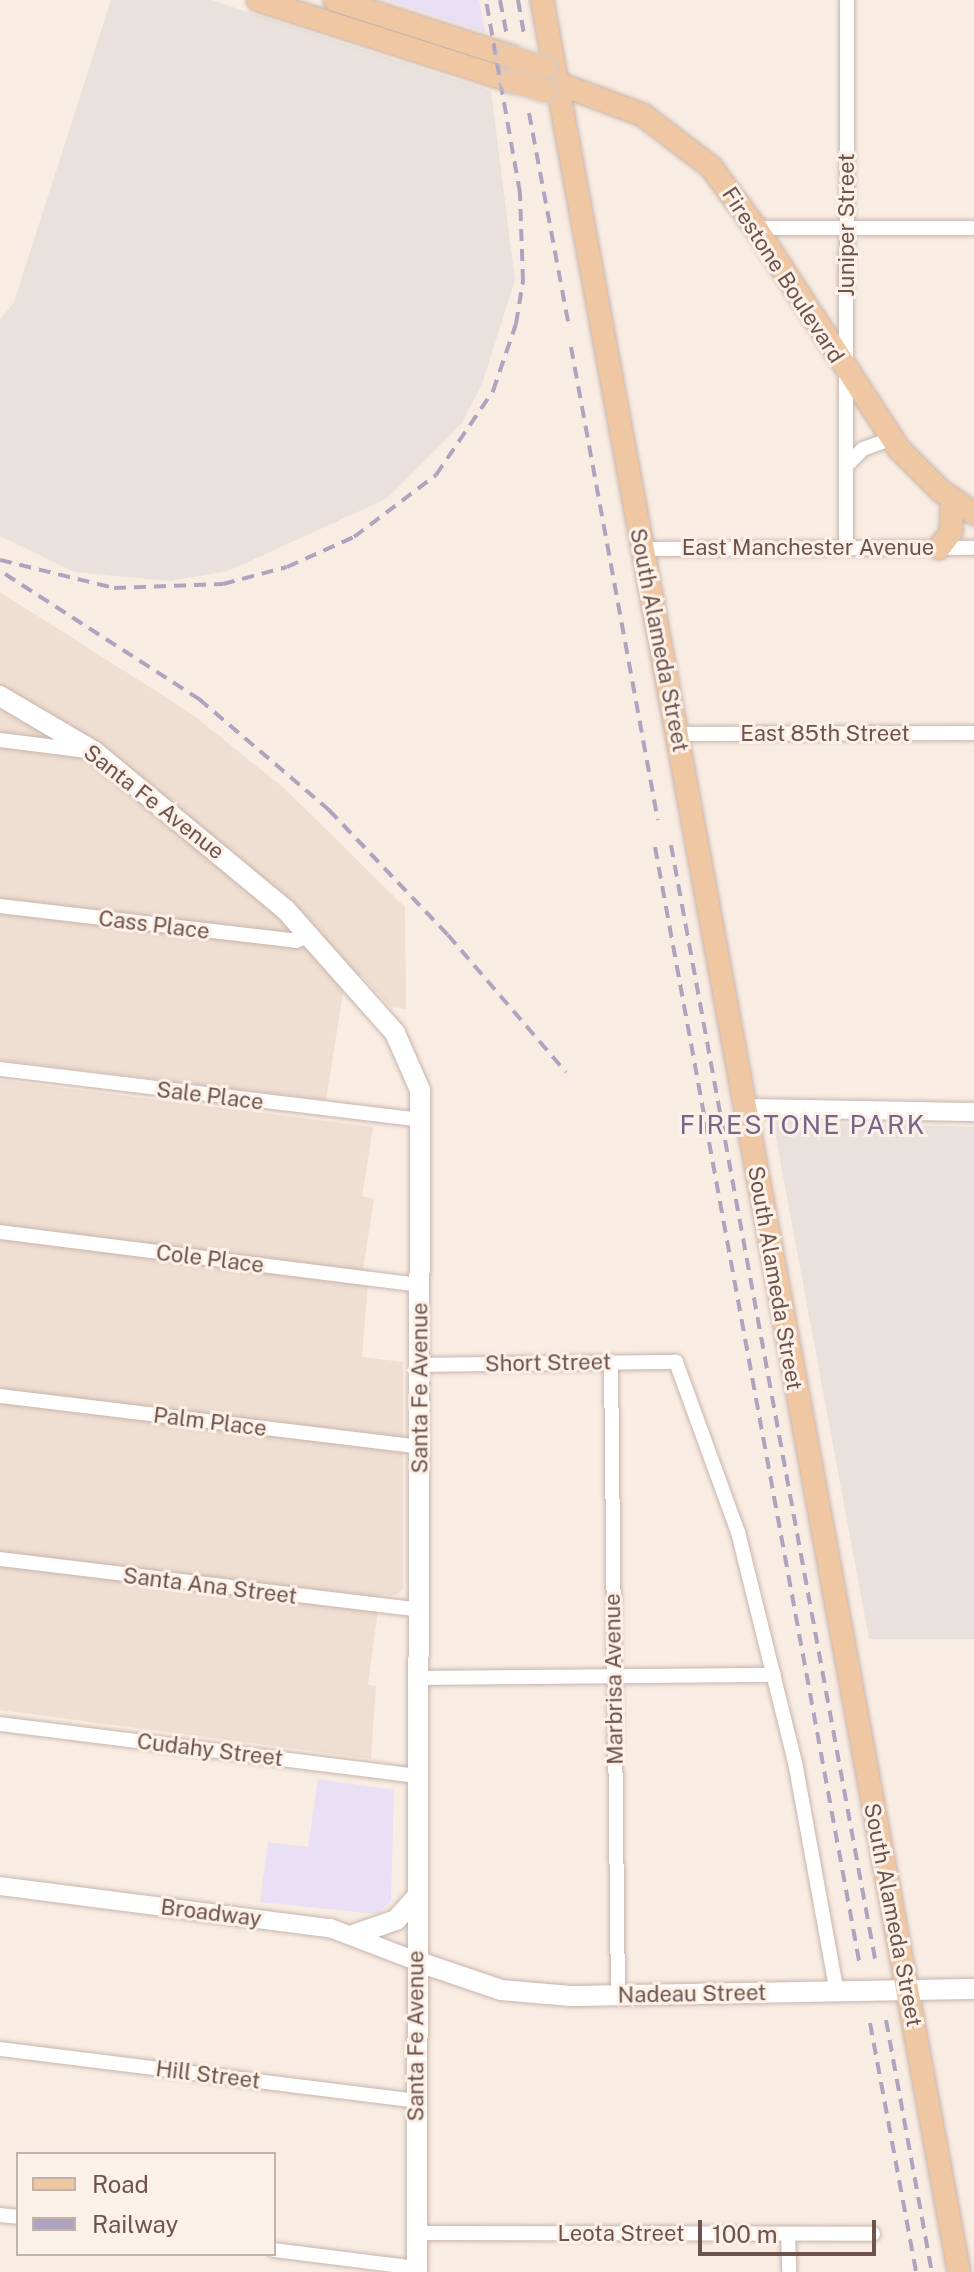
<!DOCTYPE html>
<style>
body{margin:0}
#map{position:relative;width:974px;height:2272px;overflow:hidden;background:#f9ede3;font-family:"Public Sans",sans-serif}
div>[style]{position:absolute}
.residential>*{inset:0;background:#efded2}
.industrial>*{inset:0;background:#e8e1dd}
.education>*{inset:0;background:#eae0f5}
.roads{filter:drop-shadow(0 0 2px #c8b4ab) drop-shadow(0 0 2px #c8b4ab)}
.minor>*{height:14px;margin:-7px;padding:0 7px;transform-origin:7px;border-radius:7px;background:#fff}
.tertiary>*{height:18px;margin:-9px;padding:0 9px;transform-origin:9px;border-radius:9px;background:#fff}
.secondary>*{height:20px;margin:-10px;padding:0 10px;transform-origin:10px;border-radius:10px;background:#fff}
.primary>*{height:22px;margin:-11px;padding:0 11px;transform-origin:11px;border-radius:11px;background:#efc7a3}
.rail>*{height:4px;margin-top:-2px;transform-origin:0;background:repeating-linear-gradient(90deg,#aea4c0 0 12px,transparent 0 20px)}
.bridges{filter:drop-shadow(0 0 2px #d3cbc9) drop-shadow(0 0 2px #d3cbc9)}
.primary-bridge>*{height:22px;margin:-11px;padding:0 11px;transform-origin:11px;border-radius:11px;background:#efc7a3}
span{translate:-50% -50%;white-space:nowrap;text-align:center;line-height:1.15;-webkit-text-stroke:6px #fcf1e8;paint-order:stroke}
.street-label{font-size:22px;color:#6d534c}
.quarter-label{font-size:26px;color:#77658a;letter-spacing:2px}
.legend{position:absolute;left:16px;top:2152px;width:260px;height:104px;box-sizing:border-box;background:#fcf1e8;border:2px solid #c3b2aa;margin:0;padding:10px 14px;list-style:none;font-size:24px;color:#6d534c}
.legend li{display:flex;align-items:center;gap:16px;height:40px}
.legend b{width:40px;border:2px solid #c3b2aa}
.scale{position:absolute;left:698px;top:2220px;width:178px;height:36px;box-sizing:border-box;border:4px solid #6d534c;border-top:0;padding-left:10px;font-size:24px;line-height:28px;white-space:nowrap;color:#6d534c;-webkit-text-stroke:6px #fcf1e8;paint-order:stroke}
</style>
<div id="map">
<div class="residential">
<i style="clip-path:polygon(0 592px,192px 714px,285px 789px,405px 907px,406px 1009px,391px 1007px,360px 974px,344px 987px,326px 1100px,0 1060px)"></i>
<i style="clip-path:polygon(0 1080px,373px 1127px,362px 1196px,374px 1199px,363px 1269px,369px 1270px,362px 1357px,403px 1362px,403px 1589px,397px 1595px,380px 1595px,368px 1685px,376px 1686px,371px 1759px,0 1710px)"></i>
</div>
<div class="industrial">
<i style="clip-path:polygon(111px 0,211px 0,491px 91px,515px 280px,482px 384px,462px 423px,386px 499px,228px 571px,170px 581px,74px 572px,0 536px,0 320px,14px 302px)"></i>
<i style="clip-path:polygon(773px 1122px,974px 1127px,974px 1639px,869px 1639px)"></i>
</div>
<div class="education">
<i style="clip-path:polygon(387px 0,479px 0,485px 32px)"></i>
<i style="clip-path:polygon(318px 1779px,394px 1790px,391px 1901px,377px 1914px,260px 1902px,268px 1842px,308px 1847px)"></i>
</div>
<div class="roads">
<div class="minor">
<i style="left:756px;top:228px;width:218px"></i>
<i style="left:846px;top:466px;width:24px;rotate:-45deg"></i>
<i style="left:863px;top:449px;width:30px;rotate:-20deg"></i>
<i style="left:846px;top:547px;width:547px;rotate:-89.9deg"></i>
<i style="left:642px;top:549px;width:332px;rotate:-0.2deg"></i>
<i style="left:677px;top:734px;width:297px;rotate:-0.2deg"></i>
<i style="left:0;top:740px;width:88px;rotate:7.2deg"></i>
<i style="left:0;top:906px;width:298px;rotate:6.7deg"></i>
<i style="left:296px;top:941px;width:13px;rotate:-23deg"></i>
<i style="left:0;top:1069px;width:423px;rotate:6.9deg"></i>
<i style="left:0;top:1232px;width:423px;rotate:7.2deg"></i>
<i style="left:611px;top:1362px;width:634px;rotate:89.37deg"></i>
<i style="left:420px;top:1365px;width:256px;rotate:-0.7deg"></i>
<i style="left:676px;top:1362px;width:181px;rotate:70deg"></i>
<i style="left:738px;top:1532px;width:237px;rotate:76.1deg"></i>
<i style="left:795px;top:1762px;width:234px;rotate:79.7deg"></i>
<i style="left:0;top:1396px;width:423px;rotate:6.9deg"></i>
<i style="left:0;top:1559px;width:424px;rotate:6.9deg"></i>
<i style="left:421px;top:1678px;width:353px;rotate:-0.5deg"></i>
<i style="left:0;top:1724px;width:422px;rotate:7.1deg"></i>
<i style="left:0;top:2049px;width:419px;rotate:7.1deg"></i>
<i style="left:0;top:2215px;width:18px;rotate:6deg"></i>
<i style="left:417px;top:2233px;width:456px;rotate:0.1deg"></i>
<i style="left:788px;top:2234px;width:38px;rotate:88deg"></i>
<i style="left:274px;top:2250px;width:144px;rotate:7.2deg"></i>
</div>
<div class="tertiary">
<i style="left:744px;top:1108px;width:230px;rotate:1deg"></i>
<i style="left:0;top:1886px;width:333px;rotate:7.3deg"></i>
<i style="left:330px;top:1928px;width:92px;rotate:21deg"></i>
</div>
<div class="secondary">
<i style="left:0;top:696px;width:110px;rotate:30.5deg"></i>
<i style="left:95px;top:752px;width:246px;rotate:39.6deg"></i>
<i style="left:285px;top:909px;width:166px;rotate:48.4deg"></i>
<i style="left:395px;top:1033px;width:62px;rotate:66.3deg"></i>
<i style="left:420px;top:1090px;width:1182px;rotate:90.15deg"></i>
<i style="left:353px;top:1935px;width:46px;rotate:-19.2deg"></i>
<i style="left:396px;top:1920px;width:31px;rotate:-48deg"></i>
<i style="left:416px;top:1961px;width:90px;rotate:18.8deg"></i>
<i style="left:501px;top:1990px;width:70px;rotate:4.9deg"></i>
<i style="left:571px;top:1996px;width:403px;rotate:-1deg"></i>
</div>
<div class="primary">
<i style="left:258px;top:0;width:267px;rotate:17.7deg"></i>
<i style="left:335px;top:0;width:183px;rotate:17.8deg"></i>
<i style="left:542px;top:0;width:2310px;rotate:79.6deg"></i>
<i style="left:551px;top:75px;width:10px;rotate:53deg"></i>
<i style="left:557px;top:83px;width:92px;rotate:20.4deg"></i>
<i style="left:643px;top:115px;width:86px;rotate:37.4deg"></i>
<i style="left:711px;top:167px;width:76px;rotate:53.6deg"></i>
<i style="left:756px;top:228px;width:263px;rotate:57.1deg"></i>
<i style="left:899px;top:449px;width:59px;rotate:45deg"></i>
<i style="left:941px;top:491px;width:40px;rotate:34deg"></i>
<i style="left:939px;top:548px;width:20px;rotate:-53deg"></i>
<i style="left:951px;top:532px;width:32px;rotate:-88deg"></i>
</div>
</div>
<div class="rail">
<i style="left:500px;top:0;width:38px;rotate:79deg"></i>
<i style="left:518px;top:0;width:36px;rotate:80deg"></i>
<i style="left:529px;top:113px;width:212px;rotate:79.4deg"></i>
<i style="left:571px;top:347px;width:481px;rotate:79.6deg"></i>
<i style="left:0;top:560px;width:117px;rotate:13.8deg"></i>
<i style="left:114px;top:588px;width:109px;rotate:-2.1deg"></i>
<i style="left:223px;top:584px;width:66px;rotate:-14.9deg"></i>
<i style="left:287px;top:567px;width:73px;rotate:-24.1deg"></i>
<i style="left:354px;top:537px;width:103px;rotate:-37.1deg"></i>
<i style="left:436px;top:475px;width:102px;rotate:-55.8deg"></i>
<i style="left:493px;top:391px;width:71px;rotate:-71.1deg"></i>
<i style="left:516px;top:324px;width:44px;rotate:-80.8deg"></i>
<i style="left:523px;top:281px;width:88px;rotate:-92deg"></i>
<i style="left:520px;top:193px;width:196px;rotate:-100deg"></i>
<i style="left:5px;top:574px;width:231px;rotate:32.8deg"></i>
<i style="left:199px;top:699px;width:171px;rotate:40.5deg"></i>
<i style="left:329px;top:810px;width:173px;rotate:46.4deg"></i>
<i style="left:448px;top:935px;width:181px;rotate:49.3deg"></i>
<i style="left:671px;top:845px;width:1138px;rotate:79.62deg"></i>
<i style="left:655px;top:847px;width:1138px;rotate:79.62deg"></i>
<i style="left:886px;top:2020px;width:256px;rotate:79.7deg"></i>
<i style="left:870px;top:2023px;width:253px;rotate:79.5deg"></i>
</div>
<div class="bridges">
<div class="primary-bridge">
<i style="left:509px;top:56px;width:38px;rotate:18deg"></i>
<i style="left:512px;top:81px;width:34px;rotate:17deg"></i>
</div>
</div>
<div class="street-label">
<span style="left:847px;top:225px;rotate:-90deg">Juniper Street</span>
<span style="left:783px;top:275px;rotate:57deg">Firestone Boulevard</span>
<span style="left:808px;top:548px">East Manchester Avenue</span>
<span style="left:659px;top:640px;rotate:79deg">South Alameda Street</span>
<span style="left:825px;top:734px">East 85th Street</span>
<span style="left:154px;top:802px;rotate:38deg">Santa Fe Avenue</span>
<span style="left:154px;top:925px;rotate:7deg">Cass Place</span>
<span style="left:210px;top:1096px;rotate:7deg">Sale Place</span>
<span style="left:210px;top:1259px;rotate:7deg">Cole Place</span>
<span style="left:775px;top:1278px;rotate:80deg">South Alameda Street</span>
<span style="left:548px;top:1363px;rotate:-1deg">Short Street</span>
<span style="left:420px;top:1388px;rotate:-90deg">Santa Fe Avenue</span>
<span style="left:210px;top:1422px;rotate:7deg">Palm Place</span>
<span style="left:210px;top:1586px;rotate:7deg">Santa Ana Street</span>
<span style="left:614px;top:1679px;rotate:-91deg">Marbrisa Avenue</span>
<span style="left:210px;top:1750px;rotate:7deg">Cudahy Street</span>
<span style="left:211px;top:1913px;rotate:7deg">Broadway</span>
<span style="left:893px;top:1915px;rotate:79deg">South Alameda Street</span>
<span style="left:692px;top:1994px;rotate:-1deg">Nadeau Street</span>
<span style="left:416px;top:2036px;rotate:-90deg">Santa Fe Avenue</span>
<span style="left:208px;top:2075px;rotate:7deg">Hill Street</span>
<span style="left:621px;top:2234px">Leota Street</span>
</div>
<div class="quarter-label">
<span style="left:803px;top:1125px">FIRESTONE PARK</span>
</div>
<ul class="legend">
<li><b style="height:10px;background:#efc7a3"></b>Road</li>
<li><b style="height:10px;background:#aea4c0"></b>Railway</li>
</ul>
<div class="scale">100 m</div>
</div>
